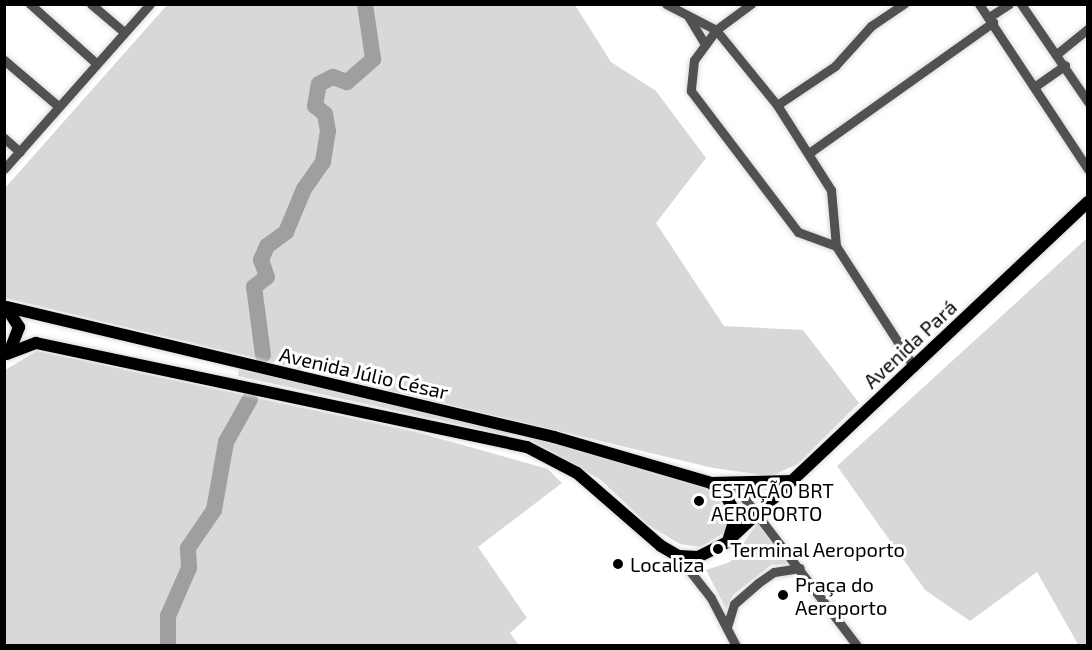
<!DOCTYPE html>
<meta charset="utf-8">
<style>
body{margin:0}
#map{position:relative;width:1092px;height:650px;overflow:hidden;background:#fff;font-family:"Exo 2",sans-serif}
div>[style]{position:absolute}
.green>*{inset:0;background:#d8d8d8}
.river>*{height:16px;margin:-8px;padding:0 8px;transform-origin:8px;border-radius:8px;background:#9f9f9f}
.roads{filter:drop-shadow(0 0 2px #dbdbdb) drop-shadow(0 0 2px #dbdbdb)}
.minor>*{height:9px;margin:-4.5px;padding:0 4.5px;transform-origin:4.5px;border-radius:4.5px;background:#515151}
.major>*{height:12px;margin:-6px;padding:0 6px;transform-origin:6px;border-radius:6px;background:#000}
.dots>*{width:16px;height:16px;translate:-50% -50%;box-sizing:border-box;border:3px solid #fff;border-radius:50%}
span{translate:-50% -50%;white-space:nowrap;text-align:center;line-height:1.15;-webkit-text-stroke:6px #fff;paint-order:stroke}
.street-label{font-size:20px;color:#000}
.poi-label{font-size:20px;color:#000}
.left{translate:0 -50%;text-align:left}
.frame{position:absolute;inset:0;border:6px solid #000;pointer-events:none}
</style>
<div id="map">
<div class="green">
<i style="clip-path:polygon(167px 5px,575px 5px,611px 62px,656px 91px,706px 158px,656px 223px,724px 326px,803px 330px,859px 403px,798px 464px,771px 476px,713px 468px,5px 298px,5px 188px)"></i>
<i style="clip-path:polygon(1087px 238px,1088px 645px,1079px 646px,1037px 572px,970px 621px,925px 590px,837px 466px)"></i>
<i style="clip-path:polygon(37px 351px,416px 432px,548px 469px,562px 483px,478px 547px,527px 618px,510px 633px,519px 645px,5px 645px,5px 370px)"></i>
<i style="clip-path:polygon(239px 369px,510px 431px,508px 435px,238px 376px)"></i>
<i style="clip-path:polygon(517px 432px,711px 489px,731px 519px,727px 531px,700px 547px,680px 544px,648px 525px,601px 480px)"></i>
<i style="clip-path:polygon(759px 521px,791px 564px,771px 565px,733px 595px,726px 609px,706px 570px,730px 562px)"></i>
</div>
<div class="river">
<i style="left:263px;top:355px;width:69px;rotate:-97.5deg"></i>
<i style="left:254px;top:287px;width:16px;rotate:-38deg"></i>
<i style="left:267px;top:277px;width:18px;rotate:-109deg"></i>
<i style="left:261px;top:260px;width:15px;rotate:-67deg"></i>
<i style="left:267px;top:246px;width:24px;rotate:-36deg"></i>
<i style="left:286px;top:232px;width:47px;rotate:-67.3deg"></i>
<i style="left:304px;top:189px;width:33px;rotate:-55deg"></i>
<i style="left:323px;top:162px;width:31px;rotate:-81deg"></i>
<i style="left:328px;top:131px;width:17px;rotate:-100deg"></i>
<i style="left:325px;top:114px;width:13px;rotate:-141deg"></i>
<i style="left:315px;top:106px;width:22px;rotate:-80deg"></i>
<i style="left:319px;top:84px;width:16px;rotate:-27deg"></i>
<i style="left:333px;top:77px;width:15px;rotate:20deg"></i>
<i style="left:347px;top:82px;width:35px;rotate:-41deg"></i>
<i style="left:373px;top:59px;width:56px;rotate:-98.3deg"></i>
<i style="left:168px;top:646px;width:30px;rotate:-90deg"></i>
<i style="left:168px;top:616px;width:52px;rotate:-66.4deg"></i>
<i style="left:189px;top:568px;width:20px;rotate:-93deg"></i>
<i style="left:188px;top:548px;width:46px;rotate:-55.6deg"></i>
<i style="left:214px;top:510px;width:69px;rotate:-80deg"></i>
<i style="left:226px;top:442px;width:49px;rotate:-60.8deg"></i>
</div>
<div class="roads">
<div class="minor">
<i style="left:30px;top:4px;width:89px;rotate:41.8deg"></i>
<i style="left:91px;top:4px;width:43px;rotate:40.3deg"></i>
<i style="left:666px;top:4px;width:56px;rotate:27.5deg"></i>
<i style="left:716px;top:30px;width:97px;rotate:50.9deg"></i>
<i style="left:777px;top:105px;width:101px;rotate:57.6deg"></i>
<i style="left:831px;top:190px;width:56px;rotate:84.9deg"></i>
<i style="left:836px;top:246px;width:144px;rotate:57.2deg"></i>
<i style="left:751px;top:4px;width:44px;rotate:143.4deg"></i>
<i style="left:716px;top:30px;width:37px;rotate:126deg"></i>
<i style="left:694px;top:60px;width:31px;rotate:96deg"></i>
<i style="left:691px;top:91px;width:177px;rotate:52.8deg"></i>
<i style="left:798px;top:232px;width:40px;rotate:20.2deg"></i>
<i style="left:979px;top:4px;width:198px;rotate:56.6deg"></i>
<i style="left:1021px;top:4px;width:119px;rotate:55.6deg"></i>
<i style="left:688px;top:16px;width:33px;rotate:59deg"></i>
<i style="left:989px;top:17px;width:24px;rotate:-33deg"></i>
<i style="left:1058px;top:53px;width:38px;rotate:-39deg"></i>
<i style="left:4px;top:60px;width:71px;rotate:40.4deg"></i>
<i style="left:1034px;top:87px;width:38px;rotate:-35deg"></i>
<i style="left:777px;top:105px;width:70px;rotate:-33.9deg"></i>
<i style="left:835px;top:66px;width:54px;rotate:-48deg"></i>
<i style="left:871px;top:26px;width:40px;rotate:-34deg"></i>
<i style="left:4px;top:138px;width:21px;rotate:41deg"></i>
<i style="left:809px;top:153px;width:226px;rotate:-35.4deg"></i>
<i style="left:4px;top:169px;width:220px;rotate:-48.5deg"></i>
<i style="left:733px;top:483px;width:205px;rotate:52.7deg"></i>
<i style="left:678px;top:556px;width:53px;rotate:51.8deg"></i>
<i style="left:711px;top:598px;width:54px;rotate:62.5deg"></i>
<i style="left:727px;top:627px;width:24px;rotate:-73deg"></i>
<i style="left:734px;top:604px;width:32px;rotate:-41deg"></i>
<i style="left:758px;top:583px;width:19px;rotate:-35deg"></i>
<i style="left:774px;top:572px;width:26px;rotate:-9deg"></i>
</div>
<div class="major">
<i style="left:6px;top:307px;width:24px;rotate:57deg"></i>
<i style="left:19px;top:327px;width:26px;rotate:111deg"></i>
<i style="left:7px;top:307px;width:562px;rotate:13.37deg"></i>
<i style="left:554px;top:437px;width:164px;rotate:16.3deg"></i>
<i style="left:711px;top:483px;width:81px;rotate:-1.4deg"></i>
<i style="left:7px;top:354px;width:31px;rotate:-21deg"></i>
<i style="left:36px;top:343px;width:502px;rotate:11.96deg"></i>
<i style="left:527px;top:447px;width:56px;rotate:27.5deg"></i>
<i style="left:577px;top:473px;width:111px;rotate:41deg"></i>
<i style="left:661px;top:546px;width:20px;rotate:30deg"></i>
<i style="left:678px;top:556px;width:20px;rotate:3deg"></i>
<i style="left:698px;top:557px;width:33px;rotate:-27deg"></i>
<i style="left:727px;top:542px;width:496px;rotate:-43.3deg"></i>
<i style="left:711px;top:483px;width:16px;rotate:35deg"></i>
<i style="left:724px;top:492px;width:26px;rotate:62deg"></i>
<i style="left:736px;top:515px;width:24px;rotate:107deg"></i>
</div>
</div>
<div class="dots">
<i style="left:699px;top:501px;background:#000"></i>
<i style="left:718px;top:549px;background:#000"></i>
<i style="left:618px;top:564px;background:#000"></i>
<i style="left:783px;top:595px;background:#000"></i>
</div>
<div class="street-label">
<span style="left:910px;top:344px;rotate:-43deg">Avenida Pará</span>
<span style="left:364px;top:373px;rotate:13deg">Avenida Júlio César</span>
</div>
<div class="poi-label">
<span class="left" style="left:711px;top:502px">ESTAÇÃO BRT<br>AEROPORTO</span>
<span class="left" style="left:730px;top:549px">Terminal Aeroporto</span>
<span class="left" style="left:630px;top:564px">Localiza</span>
<span class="left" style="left:795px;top:596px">Praça do<br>Aeroporto</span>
</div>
<div class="frame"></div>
</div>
